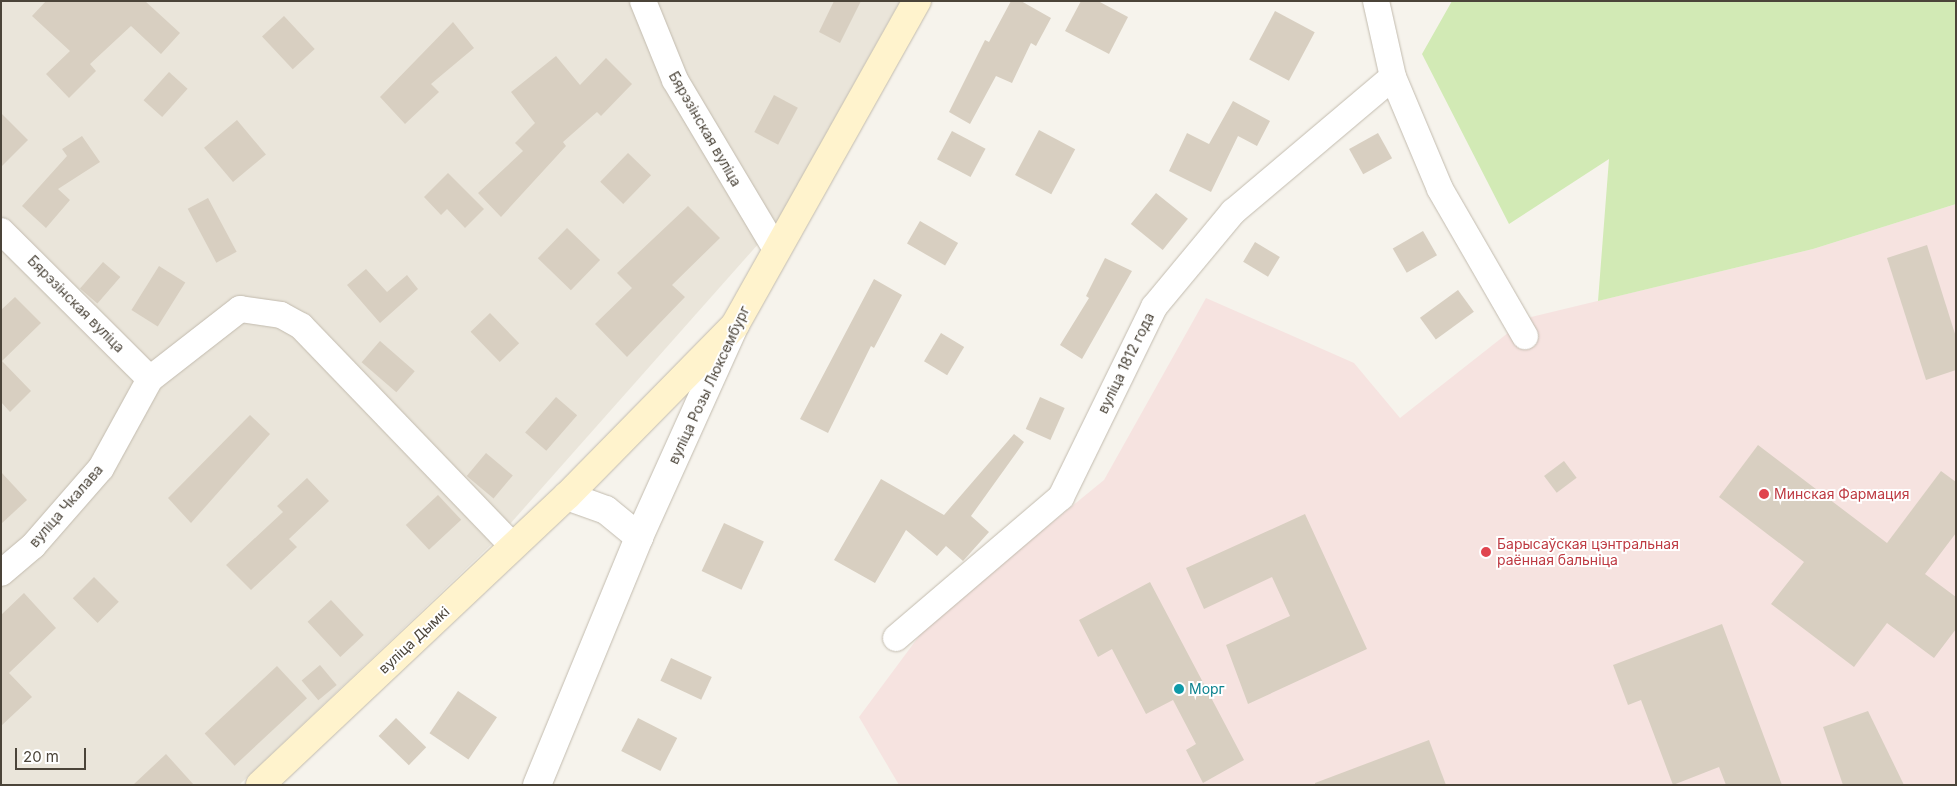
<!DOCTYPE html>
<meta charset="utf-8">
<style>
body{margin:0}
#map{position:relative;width:1957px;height:786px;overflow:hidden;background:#f6f3ec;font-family:Inter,sans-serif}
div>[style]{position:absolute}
.residential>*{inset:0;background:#eae5da}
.medical>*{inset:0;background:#f6e3e0}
.green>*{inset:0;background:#d2eab5}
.building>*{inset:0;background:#d8cfc1;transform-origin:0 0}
.roads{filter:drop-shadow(0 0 1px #c2bbae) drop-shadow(0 0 1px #c2bbae)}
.minor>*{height:26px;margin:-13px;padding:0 13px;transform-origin:13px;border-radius:13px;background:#fff}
.tertiary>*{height:28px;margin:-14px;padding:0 14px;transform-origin:14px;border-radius:14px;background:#fff}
.secondary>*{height:28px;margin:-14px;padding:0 14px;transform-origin:14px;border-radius:14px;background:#fff3cd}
.dots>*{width:14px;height:14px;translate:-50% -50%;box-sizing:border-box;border:2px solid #fff;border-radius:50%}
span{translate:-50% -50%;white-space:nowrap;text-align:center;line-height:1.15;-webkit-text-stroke:4px #fff;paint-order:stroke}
.street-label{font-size:14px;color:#4b4439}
.health-label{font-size:14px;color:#be3a42}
.left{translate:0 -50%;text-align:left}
.culture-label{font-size:14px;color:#0d838f}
.frame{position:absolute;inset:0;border:2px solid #4b4439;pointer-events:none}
.scale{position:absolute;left:15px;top:748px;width:71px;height:22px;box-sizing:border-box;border:2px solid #4b4439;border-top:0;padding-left:6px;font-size:15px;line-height:18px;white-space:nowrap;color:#4b4439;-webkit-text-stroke:4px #fff;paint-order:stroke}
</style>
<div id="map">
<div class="residential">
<i style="clip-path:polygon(1px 1px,900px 1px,775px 225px,494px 542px,239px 785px,1px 785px)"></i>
</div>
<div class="medical">
<i style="clip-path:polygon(1956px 204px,1956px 785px,899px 785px,859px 717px,928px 624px,1104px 480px,1206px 298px,1354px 363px,1400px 418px,1527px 318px,1813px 249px)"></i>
</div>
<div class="green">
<i style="clip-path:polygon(1452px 1px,1956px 1px,1956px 204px,1813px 249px,1598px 301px,1609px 159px,1509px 224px,1422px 54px)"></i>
</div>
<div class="building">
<i style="clip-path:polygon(46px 1px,145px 1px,180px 33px,161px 54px,131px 26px,90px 64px,96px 71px,69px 98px,46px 74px,70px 51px,32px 16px)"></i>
<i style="clip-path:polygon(834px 1px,861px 1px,840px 43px,819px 32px)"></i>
<i style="clip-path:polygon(1011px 1px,1021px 1px,1051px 18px,1036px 46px,1031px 43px,1012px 83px,996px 76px,970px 124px,949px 112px,985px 40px,989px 42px)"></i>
<i style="clip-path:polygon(1081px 1px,1098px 1px,1128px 17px,1109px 54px,1065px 31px)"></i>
<i style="left:1275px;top:11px;width:45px;height:55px;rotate:28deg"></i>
<i style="left:284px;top:16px;width:45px;height:30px;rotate:47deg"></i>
<i style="clip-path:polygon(453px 22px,474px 48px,431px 84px,439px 92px,405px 124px,380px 97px)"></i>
<i style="clip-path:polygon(556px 56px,580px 85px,606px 58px,632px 84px,601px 116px,597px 112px,563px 142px,566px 146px,501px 217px,478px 193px,523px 151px,515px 143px,535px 123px,511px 92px)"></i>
<i style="left:169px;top:72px;width:25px;height:38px;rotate:42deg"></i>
<i style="left:774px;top:95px;width:27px;height:42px;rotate:28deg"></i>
<i style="clip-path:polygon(1233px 101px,1270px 121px,1257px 146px,1238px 136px,1211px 192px,1169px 171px,1187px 133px,1209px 144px)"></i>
<i style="clip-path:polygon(1px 113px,28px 140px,1px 167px)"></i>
<i style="left:237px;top:120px;width:45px;height:43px;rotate:50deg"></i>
<i style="left:1039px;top:130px;width:41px;height:51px;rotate:28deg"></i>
<i style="left:952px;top:131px;width:38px;height:32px;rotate:28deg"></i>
<i style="left:1378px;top:133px;width:29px;height:33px;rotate:61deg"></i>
<i style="clip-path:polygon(82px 136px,100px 162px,58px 189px,70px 200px,46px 228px,22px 206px,67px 156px,62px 149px)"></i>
<i style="left:628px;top:153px;width:32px;height:40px;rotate:44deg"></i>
<i style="clip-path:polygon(448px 173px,484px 209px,465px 228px,447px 209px,441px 215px,424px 197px)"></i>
<i style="left:1156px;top:193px;width:41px;height:40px;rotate:39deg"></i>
<i style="left:208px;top:198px;width:61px;height:23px;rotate:62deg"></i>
<i style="clip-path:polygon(688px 206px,720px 238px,672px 285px,685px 297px,627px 357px,595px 324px,632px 288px,617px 273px)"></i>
<i style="left:920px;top:221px;width:44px;height:26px;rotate:30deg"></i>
<i style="left:567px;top:228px;width:46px;height:42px;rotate:44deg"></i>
<i style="left:1423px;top:231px;width:28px;height:35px;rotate:60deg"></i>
<i style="left:1255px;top:242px;width:29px;height:23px;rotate:31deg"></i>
<i style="clip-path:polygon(1927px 245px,1956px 337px,1956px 370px,1926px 380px,1887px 258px)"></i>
<i style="clip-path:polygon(1105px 258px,1132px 271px,1082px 359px,1060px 345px,1089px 298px,1086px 296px)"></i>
<i style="left:103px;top:262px;width:23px;height:35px;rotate:41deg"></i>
<i style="left:159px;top:266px;width:31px;height:52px;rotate:32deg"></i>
<i style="clip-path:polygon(366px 269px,387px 292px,407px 275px,418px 289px,380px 323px,347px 285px)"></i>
<i style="clip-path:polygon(874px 279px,902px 295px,874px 348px,871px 346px,828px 433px,800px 419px)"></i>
<i style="left:1458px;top:290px;width:27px;height:47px;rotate:54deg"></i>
<i style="clip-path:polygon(15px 297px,41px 323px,2px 361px,31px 391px,10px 412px,1px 402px,1px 310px)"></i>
<i style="left:490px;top:313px;width:42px;height:27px;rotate:46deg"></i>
<i style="left:941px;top:333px;width:27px;height:33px;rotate:31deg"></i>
<i style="left:380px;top:341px;width:46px;height:28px;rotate:41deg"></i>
<i style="left:556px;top:397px;width:28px;height:47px;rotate:41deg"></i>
<i style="left:1040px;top:397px;width:27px;height:35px;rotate:24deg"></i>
<i style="clip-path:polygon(250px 415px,270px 434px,191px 523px,168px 498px)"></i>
<i style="clip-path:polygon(1014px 434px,1024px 442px,971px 516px,989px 532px,963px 561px,946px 546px,937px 556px,906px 530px,875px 583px,834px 560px,881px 479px,944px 515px)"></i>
<i style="clip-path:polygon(1758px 445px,1887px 543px,1941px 471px,1956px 482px,1956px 533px,1925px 574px,1956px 597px,1956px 629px,1934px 658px,1887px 623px,1854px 667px,1771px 604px,1804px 562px,1719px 497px)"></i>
<i style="left:486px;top:453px;width:35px;height:30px;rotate:40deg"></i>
<i style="left:1564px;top:461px;width:21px;height:25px;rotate:53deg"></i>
<i style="clip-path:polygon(1px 472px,27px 500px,1px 524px)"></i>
<i style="clip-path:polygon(307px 478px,329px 501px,289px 539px,297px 547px,251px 590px,226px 565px,283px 512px,277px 506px)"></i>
<i style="left:438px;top:495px;width:34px;height:44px;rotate:47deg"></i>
<i style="clip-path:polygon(1305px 514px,1367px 649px,1248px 704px,1226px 645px,1290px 616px,1272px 577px,1204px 609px,1186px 568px)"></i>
<i style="left:724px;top:523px;width:44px;height:53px;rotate:25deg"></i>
<i style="left:94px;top:577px;width:35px;height:30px;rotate:45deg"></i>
<i style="clip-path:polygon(1150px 582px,1244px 760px,1203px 783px,1186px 750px,1196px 744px,1173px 700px,1146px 714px,1112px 649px,1098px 657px,1079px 620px)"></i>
<i style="clip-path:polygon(24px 593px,56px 628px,9px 673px,32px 697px,1px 726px,1px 615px)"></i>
<i style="left:331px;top:600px;width:48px;height:32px;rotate:47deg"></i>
<i style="clip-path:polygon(1722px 624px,1782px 785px,1726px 785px,1719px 767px,1673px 785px,1641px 700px,1628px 705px,1613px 665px)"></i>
<i style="left:671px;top:658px;width:45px;height:25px;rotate:25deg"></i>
<i style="left:320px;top:665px;width:26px;height:24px;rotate:50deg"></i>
<i style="left:277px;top:666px;width:44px;height:99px;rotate:47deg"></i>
<i style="left:458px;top:691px;width:47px;height:51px;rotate:34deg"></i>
<i style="clip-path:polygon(1868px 711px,1904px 785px,1843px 785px,1823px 727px)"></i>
<i style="left:396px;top:718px;width:42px;height:25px;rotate:44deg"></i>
<i style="left:638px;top:718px;width:44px;height:37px;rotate:27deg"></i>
<i style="clip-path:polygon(1429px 740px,1446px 785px,1315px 785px,1315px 783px)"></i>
<i style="clip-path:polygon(166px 754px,194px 785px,133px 785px)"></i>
</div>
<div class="roads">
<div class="minor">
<i style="left:643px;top:1px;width:85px;rotate:67.9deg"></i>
<i style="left:675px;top:80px;width:199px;rotate:59.2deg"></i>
<i style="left:1376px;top:1px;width:78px;rotate:77.4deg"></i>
<i style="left:1393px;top:77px;width:121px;rotate:67.2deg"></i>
<i style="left:1440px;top:189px;width:170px;rotate:60deg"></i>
<i style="left:1px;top:231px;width:210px;rotate:44.8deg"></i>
<i style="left:1px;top:573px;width:42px;rotate:-40.2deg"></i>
<i style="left:33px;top:546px;width:103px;rotate:-48.9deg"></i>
<i style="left:101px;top:468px;width:102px;rotate:-61.2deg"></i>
<i style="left:150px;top:379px;width:114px;rotate:-37.9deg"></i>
<i style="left:240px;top:309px;width:41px;rotate:8.3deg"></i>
<i style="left:281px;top:315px;width:23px;rotate:29deg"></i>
<i style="left:301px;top:326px;width:306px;rotate:46.1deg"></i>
<i style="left:896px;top:638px;width:217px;rotate:-40.5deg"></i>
<i style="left:1061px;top:497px;width:212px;rotate:-63.9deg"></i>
<i style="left:1154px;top:307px;width:124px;rotate:-50.3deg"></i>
<i style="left:1233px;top:212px;width:209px;rotate:-40.2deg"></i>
</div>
<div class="tertiary">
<i style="left:567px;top:496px;width:41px;rotate:19.7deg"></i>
<i style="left:606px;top:510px;width:43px;rotate:39.3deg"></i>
<i style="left:537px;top:785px;width:268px;rotate:-67.6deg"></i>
<i style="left:639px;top:537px;width:228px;rotate:-65.7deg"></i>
</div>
<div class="secondary">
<i style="left:260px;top:785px;width:422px;rotate:-43.3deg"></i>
<i style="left:567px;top:496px;width:240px;rotate:-45.5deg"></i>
<i style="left:735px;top:325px;width:372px;rotate:-60.7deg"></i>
</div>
</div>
<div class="dots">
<i style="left:1764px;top:494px;background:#e0444e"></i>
<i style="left:1486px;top:552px;background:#e0444e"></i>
<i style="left:1179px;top:689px;background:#0f9aa8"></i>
</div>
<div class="street-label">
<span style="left:705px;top:129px;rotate:60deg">Бярэзінская вуліца</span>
<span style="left:76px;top:304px;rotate:45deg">Бярэзінская вуліца</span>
<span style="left:1126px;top:363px;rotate:-64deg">вуліца 1812 года</span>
<span style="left:709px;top:385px;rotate:-65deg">вуліца Розы Люксембург</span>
<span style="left:66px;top:506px;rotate:-49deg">вуліца Чкалава</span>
<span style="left:414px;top:640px;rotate:-43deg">вуліца Дымкі</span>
</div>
<div class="health-label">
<span class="left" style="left:1774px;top:494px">Минская Фармация</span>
<span class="left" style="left:1497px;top:552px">Барысаўская цэнтральная<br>раённая бальніца</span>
</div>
<div class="culture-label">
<span class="left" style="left:1189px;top:689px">Морг</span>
</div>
<div class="frame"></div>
<div class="scale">20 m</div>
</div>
